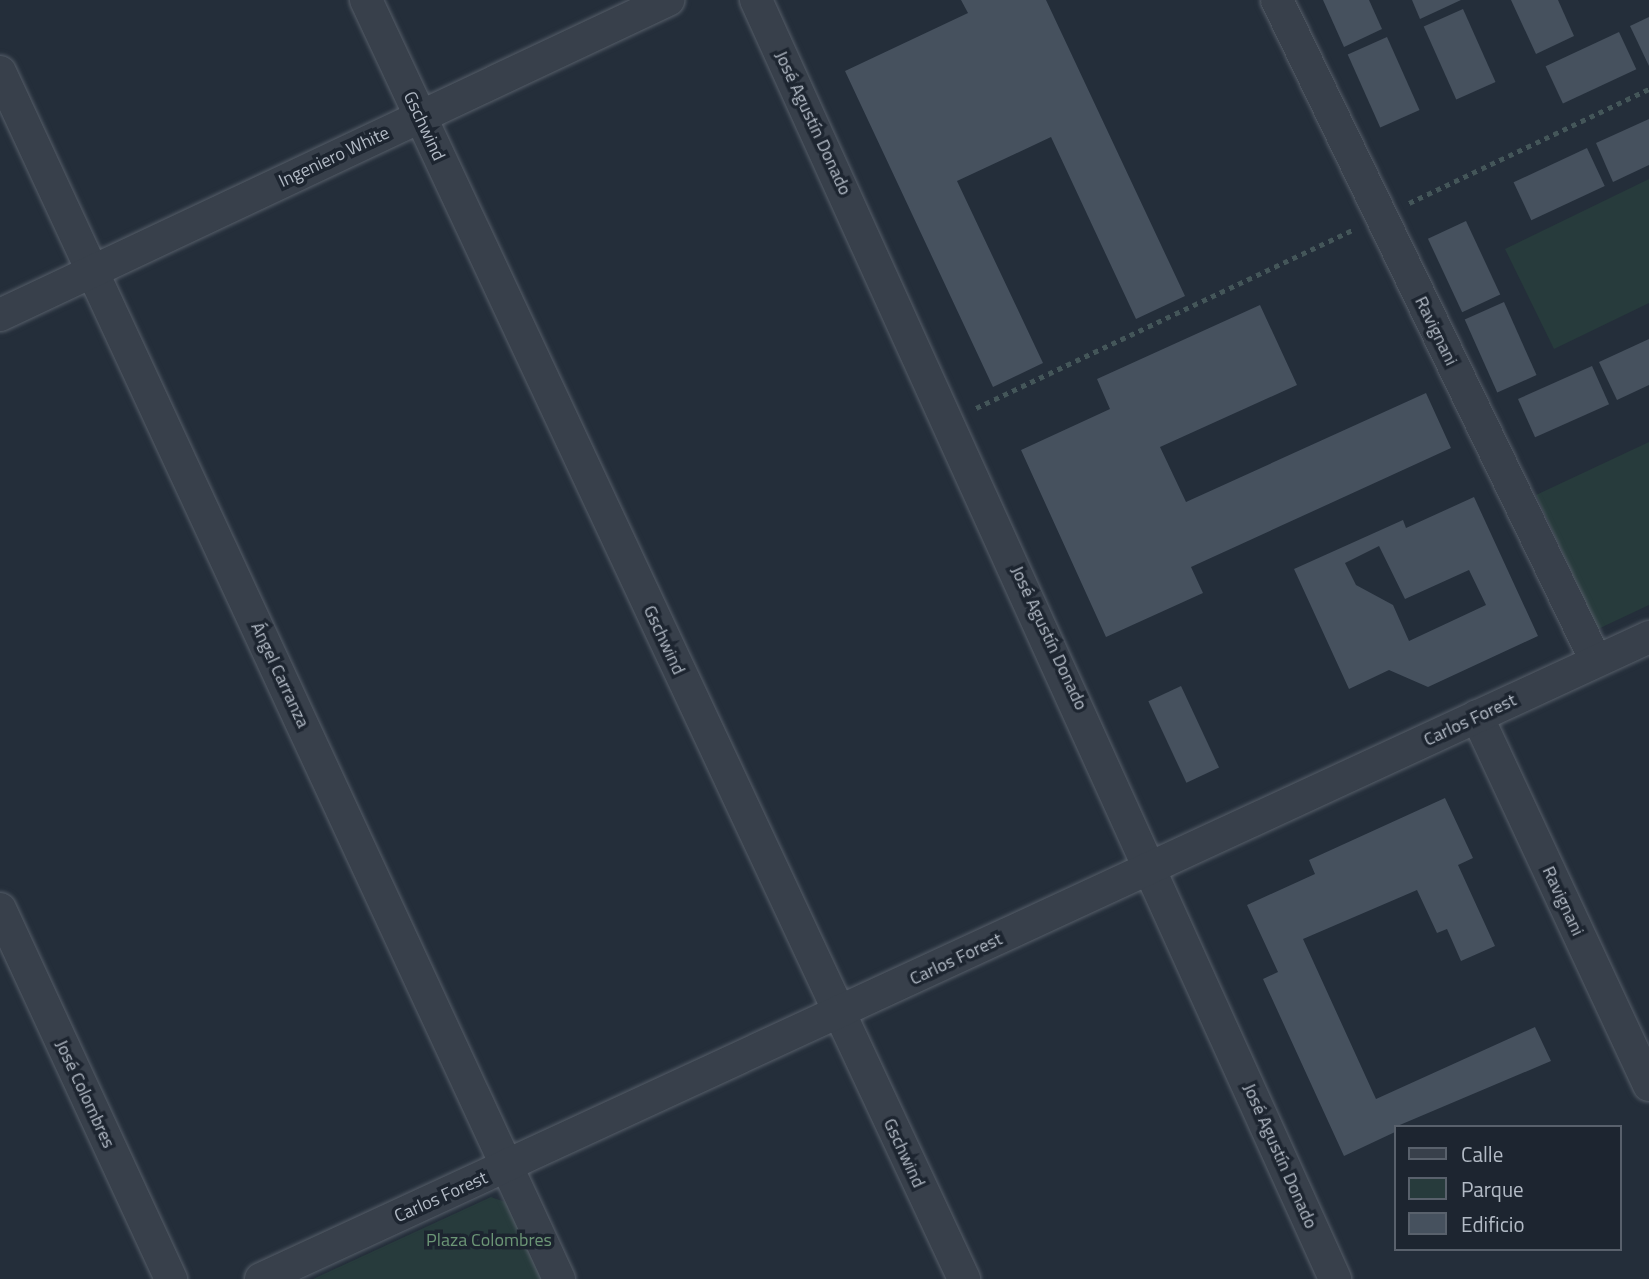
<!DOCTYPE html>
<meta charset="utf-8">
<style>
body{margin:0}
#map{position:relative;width:1649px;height:1279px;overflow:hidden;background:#242e3a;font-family:"Titillium Web",sans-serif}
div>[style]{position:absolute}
.green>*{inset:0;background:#273b3c}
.building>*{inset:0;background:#46515e;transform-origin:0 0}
.path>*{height:4.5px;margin-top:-2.25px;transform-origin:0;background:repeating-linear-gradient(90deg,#445659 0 5px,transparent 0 10px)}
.roads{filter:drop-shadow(0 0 2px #565e69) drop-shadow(0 0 2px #565e69)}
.minor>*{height:32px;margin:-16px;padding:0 16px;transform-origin:16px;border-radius:16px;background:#38404b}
span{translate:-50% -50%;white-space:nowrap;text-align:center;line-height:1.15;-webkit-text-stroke:7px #1d2530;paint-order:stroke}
.street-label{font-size:18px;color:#b3bbc6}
.park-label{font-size:18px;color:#6c9676}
.legend{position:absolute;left:1394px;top:1125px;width:228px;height:126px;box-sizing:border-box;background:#1d2530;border:2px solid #59616c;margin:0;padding:9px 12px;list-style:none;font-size:21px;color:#b3bbc6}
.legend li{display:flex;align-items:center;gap:14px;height:35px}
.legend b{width:35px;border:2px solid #59616c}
</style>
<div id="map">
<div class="green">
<i style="clip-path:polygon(1649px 179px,1649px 303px,1554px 349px,1505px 249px)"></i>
<i style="clip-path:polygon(1649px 442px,1649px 605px,1598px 629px,1536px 495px)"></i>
<i style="clip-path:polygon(491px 1197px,508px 1203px,551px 1279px,313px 1279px)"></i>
</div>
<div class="building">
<i style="clip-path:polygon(961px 0,1046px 0,1185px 296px,1136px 319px,1051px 137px,957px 181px,1043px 363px,993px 387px,845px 71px,968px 13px)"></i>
<i style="clip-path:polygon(1323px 0,1369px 0,1382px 29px,1344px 47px)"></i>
<i style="clip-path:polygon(1412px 0,1461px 0,1420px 19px)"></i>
<i style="clip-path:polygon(1511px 0,1558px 0,1574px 36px,1536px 54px)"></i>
<i style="left:1463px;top:9px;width:80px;height:43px;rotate:66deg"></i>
<i style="clip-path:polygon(1649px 17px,1649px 66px,1630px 26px)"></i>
<i style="left:1619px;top:32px;width:41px;height:81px;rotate:65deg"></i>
<i style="left:1387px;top:37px;width:80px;height:43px;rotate:66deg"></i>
<i style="clip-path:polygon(1649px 119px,1649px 165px,1613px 182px,1596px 143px)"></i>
<i style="left:1587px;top:148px;width:42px;height:81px;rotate:65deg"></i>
<i style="left:1466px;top:221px;width:81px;height:42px;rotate:65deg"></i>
<i style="left:1504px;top:302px;width:80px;height:43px;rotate:66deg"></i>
<i style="clip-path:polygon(1260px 305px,1297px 385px,1160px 447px,1186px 502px,1426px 393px,1451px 448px,1191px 567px,1203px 593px,1106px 637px,1021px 450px,1110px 409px,1097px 379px)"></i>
<i style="clip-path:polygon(1649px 339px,1649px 385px,1617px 400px,1599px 362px)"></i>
<i style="left:1592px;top:366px;width:42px;height:81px;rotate:66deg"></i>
<i style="clip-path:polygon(evenodd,1474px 497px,1538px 636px,1428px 687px,1389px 670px,1349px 689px,1294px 569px,1403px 520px,1406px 528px,1474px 497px,1379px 546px,1405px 599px,1469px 570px,1486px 605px,1409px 641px,1393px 605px,1356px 585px,1345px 563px,1379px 546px)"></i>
<i style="left:1181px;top:686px;width:90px;height:36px;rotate:65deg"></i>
<i style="clip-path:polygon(1445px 798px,1473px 858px,1458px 865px,1495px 946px,1461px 961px,1447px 929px,1437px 933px,1417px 890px,1303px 939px,1376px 1099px,1535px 1027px,1551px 1061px,1395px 1127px,1395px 1132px,1344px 1156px,1263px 979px,1278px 972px,1247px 905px,1315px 874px,1309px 860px)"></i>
</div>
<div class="path">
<i style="left:1409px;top:203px;width:266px;rotate:-25.4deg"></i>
<i style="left:976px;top:408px;width:418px;rotate:-25.3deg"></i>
</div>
<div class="roads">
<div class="minor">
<i style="left:366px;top:0;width:1412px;rotate:64.94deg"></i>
<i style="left:756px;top:0;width:1404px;rotate:65.64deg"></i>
<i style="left:1277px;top:0;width:734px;rotate:64.24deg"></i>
<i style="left:0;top:72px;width:1330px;rotate:65.15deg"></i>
<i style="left:0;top:315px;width:739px;rotate:-25.25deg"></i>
<i style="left:1477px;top:716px;width:407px;rotate:65deg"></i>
<i style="left:0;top:909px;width:408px;rotate:65.2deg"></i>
<i style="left:261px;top:1279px;width:1529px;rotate:-24.82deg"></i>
</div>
</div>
<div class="street-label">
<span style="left:813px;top:123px;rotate:65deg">José Agustín Donado</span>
<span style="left:424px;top:126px;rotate:65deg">Gschwind</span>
<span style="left:334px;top:157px;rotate:-25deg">Ingeniero White</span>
<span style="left:1436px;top:331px;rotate:64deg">Ravignani</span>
<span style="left:1049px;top:638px;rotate:65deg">José Agustín Donado</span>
<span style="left:664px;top:640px;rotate:65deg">Gschwind</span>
<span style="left:280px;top:675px;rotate:65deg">Ángel Carranza</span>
<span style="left:1470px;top:720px;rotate:-25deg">Carlos Forest</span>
<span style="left:1563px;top:901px;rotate:65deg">Ravignani</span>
<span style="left:956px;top:959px;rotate:-25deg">Carlos Forest</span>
<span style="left:85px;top:1094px;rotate:65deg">José Colombres</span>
<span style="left:904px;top:1153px;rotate:65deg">Gschwind</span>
<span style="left:1280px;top:1156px;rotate:66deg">José Agustín Donado</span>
<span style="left:441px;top:1197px;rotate:-24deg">Carlos Forest</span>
</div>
<div class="park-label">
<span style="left:489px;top:1240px">Plaza Colombres</span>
</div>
<ul class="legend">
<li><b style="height:9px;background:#38404b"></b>Calle</li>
<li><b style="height:19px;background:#273b3c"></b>Parque</li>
<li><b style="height:19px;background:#46515e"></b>Edificio</li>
</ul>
</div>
